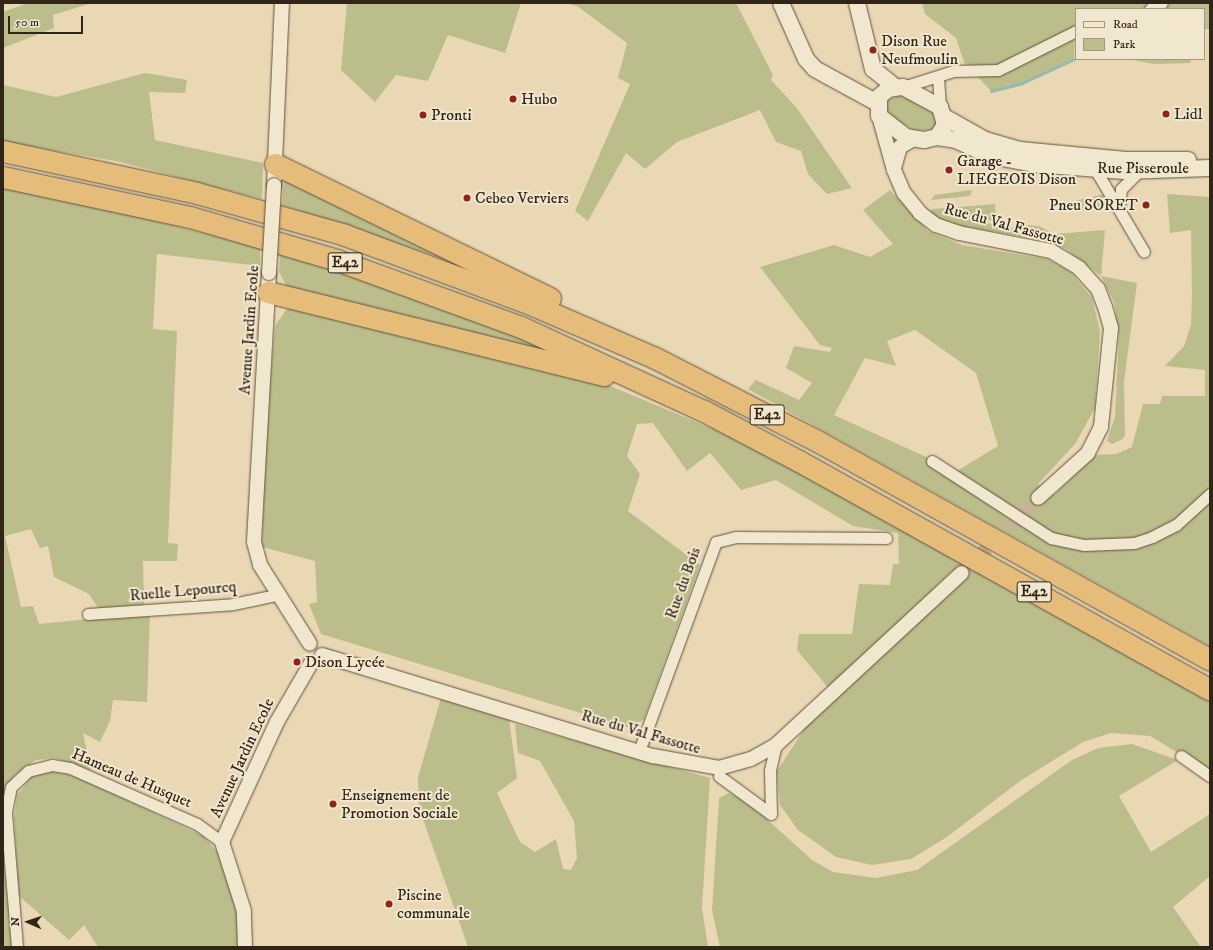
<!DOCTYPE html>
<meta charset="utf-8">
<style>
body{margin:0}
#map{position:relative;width:1213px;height:950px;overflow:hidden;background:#ead8b4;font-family:"IM FELL DW Pica",serif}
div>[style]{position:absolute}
.green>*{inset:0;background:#bbbe8a}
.stream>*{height:3px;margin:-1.5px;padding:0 1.5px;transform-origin:1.5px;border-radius:1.5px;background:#98b9af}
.tertiary-tunnel>*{height:14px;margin-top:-7px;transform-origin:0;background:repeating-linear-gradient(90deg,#c5b495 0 14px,transparent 0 21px)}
.roads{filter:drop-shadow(0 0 1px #5f513f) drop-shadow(0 0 1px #5f513f)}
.minor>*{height:11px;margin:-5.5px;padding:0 5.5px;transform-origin:5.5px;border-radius:5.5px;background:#f1e6ce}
.tertiary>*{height:14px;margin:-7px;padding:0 7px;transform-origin:7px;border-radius:7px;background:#f1e6ce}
.secondary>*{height:16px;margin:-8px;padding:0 8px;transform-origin:8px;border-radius:8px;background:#f1e6ce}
.motorway>*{height:21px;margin:-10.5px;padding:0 10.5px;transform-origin:10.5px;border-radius:10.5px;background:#e5bc7a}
.bridges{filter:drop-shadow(0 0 1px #5f513f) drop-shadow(0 0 1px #5f513f)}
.tertiary-bridge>*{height:14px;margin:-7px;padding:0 7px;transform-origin:7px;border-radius:7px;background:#f1e6ce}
.dots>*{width:11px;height:11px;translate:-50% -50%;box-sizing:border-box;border:2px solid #f1e6ce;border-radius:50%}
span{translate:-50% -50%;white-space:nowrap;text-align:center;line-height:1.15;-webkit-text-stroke:4px #f1e6ce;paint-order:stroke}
.shield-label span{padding:1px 3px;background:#f1e6ce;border:1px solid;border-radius:3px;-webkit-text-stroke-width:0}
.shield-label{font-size:15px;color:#312418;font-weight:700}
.poi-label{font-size:16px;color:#312418}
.left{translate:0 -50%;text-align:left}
.right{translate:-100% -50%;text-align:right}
.street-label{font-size:16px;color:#312418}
.frame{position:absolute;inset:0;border:4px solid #312418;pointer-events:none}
.legend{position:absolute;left:1075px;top:8px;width:130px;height:52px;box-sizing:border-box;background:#f1e6ce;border:1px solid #a49885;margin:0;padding:5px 7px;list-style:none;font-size:12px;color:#312418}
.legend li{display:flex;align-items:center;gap:8px;height:20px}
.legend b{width:20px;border:1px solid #a49885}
.north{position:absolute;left:8px;top:902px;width:40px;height:40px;-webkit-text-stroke:3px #f1e6ce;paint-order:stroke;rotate:272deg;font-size:11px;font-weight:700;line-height:16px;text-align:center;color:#312418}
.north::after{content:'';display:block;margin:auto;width:14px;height:18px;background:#312418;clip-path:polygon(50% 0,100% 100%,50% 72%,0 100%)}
.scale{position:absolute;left:8px;top:16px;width:75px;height:18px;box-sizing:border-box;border:2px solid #312418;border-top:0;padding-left:5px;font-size:12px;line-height:14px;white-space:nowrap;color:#312418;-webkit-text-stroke:3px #f1e6ce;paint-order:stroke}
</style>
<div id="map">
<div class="green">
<i style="clip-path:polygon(28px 3px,92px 3px,53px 15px,54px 28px,3px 48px,3px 12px)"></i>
<i style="clip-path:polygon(347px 3px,521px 3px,505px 53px,448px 35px,428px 81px,396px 75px,375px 102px,341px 70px)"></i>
<i style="clip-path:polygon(564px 3px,736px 3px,773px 75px,771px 80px,796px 107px,852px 188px,827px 194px,808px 174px,801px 151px,776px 142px,760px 110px,677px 142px,645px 169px,626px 153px,588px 221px,575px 211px,630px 84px,618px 78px,627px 43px,577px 6px)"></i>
<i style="clip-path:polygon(922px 3px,1210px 3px,1210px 29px,1204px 29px,1204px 9px,1076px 9px,1074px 59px,1022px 83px,991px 91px,964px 62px,956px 38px,925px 14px)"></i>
<i style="clip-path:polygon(1128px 59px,1190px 59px,1191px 63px,1154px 64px)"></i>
<i style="clip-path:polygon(145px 73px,187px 80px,185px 93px,149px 92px,155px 140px,263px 163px,262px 199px,116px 161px,3px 142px,3px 85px,56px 97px)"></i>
<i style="clip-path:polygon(900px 95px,934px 112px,937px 125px,934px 129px,915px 131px,891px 116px,886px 108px,888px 100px)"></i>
<i style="clip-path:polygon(284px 179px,471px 268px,282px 205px)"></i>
<i style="clip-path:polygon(3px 186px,45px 193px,260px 247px,260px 266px,157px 254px,153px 329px,177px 331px,168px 543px,178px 544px,177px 561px,143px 561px,144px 606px,98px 608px,89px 594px,54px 577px,48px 546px,40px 548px,31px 529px,5px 536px,21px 607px,33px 606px,39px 624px,150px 613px,147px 702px,113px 700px,110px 721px,100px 742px,83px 733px,91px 770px,54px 758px,36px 760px,14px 776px,3px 796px)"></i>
<i style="clip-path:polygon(evenodd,890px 190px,928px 231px,962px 245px,1047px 259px,1071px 272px,1092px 298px,1100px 331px,1095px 408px,1075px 444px,1038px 484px,1054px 495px,1095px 455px,1116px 454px,1132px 447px,1143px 404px,1160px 404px,1162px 396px,1205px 396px,1205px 370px,1165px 366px,1184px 346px,1191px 325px,1192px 293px,1191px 230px,1170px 233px,1167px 194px,1210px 197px,1210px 489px,1170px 524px,1147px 536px,1120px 541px,1057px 542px,1142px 544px,1210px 498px,1210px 646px,748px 389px,756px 380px,799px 400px,812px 383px,786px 368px,794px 346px,830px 352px,832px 348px,820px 345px,760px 267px,834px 245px,870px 257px,893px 244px,863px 210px,890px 190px,915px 330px,976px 373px,998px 446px,957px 471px,834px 415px,865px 358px,896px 366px,887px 341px,915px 330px)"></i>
<i style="clip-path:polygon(972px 190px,970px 196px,931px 200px,935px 195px)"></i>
<i style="clip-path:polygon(1104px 194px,1112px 211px,1075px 210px,1075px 201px)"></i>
<i style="clip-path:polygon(995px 204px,996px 219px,982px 222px,1015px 229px,1017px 224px,1039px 226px,1054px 234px,1105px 230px,1101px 276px,1137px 283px,1124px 382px,1125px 436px,1121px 440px,1112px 444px,1107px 441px,1115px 416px,1119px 335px,1114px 302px,1101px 276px,1066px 249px,1039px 239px,948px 224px,929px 213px,932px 209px)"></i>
<i style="clip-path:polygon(280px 253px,443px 307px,564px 356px,287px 287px,279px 272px)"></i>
<i style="clip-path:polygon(298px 305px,577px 372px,732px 437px,983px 572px,1210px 702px,1210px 772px,1150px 736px,1111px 733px,1083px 742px,1020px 781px,947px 837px,911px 859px,872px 865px,836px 857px,798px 830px,780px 805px,777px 771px,805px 728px,965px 579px,952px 571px,829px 689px,797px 650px,799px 634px,852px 634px,859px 584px,890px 585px,893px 564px,899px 564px,898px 533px,853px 526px,776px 480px,741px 490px,710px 453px,687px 471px,653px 423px,637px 424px,627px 456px,640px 474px,628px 511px,700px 565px,644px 719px,630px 728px,321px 634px,309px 604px,317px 602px,315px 561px,262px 547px,266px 430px,275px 326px,286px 310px)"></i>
<i style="clip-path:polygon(441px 698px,509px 719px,517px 778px,497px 793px,520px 842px,535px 852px,556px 839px,563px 869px,571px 870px,577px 858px,574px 821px,540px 761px,518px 753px,515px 724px,710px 778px,702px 908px,708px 947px,468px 947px,419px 808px,418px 777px)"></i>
<i style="clip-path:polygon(1132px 744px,1178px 760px,1119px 796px,1151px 852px,1210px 814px,1210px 876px,1173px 907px,1201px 947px,720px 947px,712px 910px,719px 798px,729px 793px,749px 803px,812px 860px,833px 872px,876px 878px,917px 870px,1072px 760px,1098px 748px)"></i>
<i style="clip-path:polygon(47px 770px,76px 776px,203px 836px,217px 851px,230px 883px,242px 925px,240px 947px,98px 947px,84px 925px,69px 940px,19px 896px,14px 818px,17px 795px,32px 776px)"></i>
<i style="clip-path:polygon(3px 850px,11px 939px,11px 947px,3px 947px)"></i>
</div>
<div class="stream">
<i style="left:991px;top:91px;width:32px;rotate:-14deg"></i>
<i style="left:1022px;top:83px;width:57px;rotate:-24.8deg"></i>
</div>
<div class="tertiary-tunnel">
<i style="left:962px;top:573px;width:107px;rotate:-44.6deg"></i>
</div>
<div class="roads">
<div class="minor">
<i style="left:1150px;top:9px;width:13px;rotate:-27deg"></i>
<i style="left:938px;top:78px;width:29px;rotate:86deg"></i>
<i style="left:903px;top:87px;width:52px;rotate:-17.7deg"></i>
<i style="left:953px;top:71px;width:45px;rotate:-1.3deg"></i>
<i style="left:998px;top:70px;width:87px;rotate:-26.6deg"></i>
<i style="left:1095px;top:169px;width:96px;rotate:59.4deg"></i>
<i style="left:1119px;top:206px;width:17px;rotate:-83deg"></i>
<i style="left:1121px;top:189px;width:25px;rotate:-45deg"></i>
<i style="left:932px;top:461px;width:142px;rotate:32.9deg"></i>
<i style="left:1051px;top:538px;width:34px;rotate:12deg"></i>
<i style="left:1084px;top:545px;width:50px;rotate:-2.3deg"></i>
<i style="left:1134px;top:543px;width:19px;rotate:-18deg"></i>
<i style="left:1152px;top:537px;width:27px;rotate:-27deg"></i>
<i style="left:1176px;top:525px;width:46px;rotate:-42.4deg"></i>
<i style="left:88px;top:614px;width:145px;rotate:-3.9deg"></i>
<i style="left:233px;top:604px;width:48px;rotate:-12deg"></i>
<i style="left:639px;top:751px;width:223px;rotate:-69.8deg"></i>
<i style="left:716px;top:542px;width:21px;rotate:-14deg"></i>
<i style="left:736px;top:537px;width:150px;rotate:0.4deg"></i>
<i style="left:1181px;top:756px;width:35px;rotate:35deg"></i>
<i style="left:719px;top:776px;width:64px;rotate:36.2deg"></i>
<i style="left:771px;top:814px;width:44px;rotate:-91.3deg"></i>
<i style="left:770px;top:770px;width:26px;rotate:-77deg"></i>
<i style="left:17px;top:947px;width:135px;rotate:-94.7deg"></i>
<i style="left:6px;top:812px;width:25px;rotate:-79deg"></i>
<i style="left:11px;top:787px;width:23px;rotate:-43deg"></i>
<i style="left:28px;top:771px;width:25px;rotate:-14deg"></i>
<i style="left:52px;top:765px;width:18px;rotate:9deg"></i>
<i style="left:70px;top:768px;width:139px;rotate:23.8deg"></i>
<i style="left:197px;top:824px;width:31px;rotate:36deg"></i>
</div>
<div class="tertiary">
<i style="left:879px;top:116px;width:56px;rotate:74.5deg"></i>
<i style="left:894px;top:170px;width:25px;rotate:67deg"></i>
<i style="left:904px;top:193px;width:26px;rotate:51deg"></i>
<i style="left:920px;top:213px;width:20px;rotate:37deg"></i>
<i style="left:936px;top:225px;width:24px;rotate:19deg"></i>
<i style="left:959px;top:233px;width:94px;rotate:11.1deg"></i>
<i style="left:1051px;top:251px;width:33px;rotate:31deg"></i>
<i style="left:1079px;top:268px;width:28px;rotate:48deg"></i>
<i style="left:1098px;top:289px;width:19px;rotate:69deg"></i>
<i style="left:1105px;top:307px;width:22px;rotate:74deg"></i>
<i style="left:1111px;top:328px;width:100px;rotate:95.8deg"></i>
<i style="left:1101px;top:427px;width:29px;rotate:117deg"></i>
<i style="left:1088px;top:453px;width:67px;rotate:138deg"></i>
<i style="left:894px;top:168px;width:22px;rotate:-74deg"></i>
<i style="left:900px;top:147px;width:16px;rotate:-30deg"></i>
<i style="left:274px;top:185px;width:182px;rotate:-87.5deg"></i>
<i style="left:269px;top:273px;width:269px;rotate:93.2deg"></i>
<i style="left:254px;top:542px;width:24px;rotate:75deg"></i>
<i style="left:260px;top:565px;width:93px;rotate:57.7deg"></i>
<i style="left:322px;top:655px;width:346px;rotate:17deg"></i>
<i style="left:653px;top:756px;width:67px;rotate:10.3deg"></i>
<i style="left:719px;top:768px;width:33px;rotate:-16deg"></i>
<i style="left:751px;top:759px;width:29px;rotate:-29deg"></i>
<i style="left:776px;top:745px;width:253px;rotate:-42.8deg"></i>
<i style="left:245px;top:947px;width:36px;rotate:-92deg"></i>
<i style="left:244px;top:911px;width:72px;rotate:-107.7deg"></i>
<i style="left:222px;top:842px;width:132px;rotate:-65.4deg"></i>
<i style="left:277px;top:722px;width:68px;rotate:-60deg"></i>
</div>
<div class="secondary">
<i style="left:781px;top:3px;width:61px;rotate:65.9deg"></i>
<i style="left:806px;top:59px;width:13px;rotate:48deg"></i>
<i style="left:815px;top:69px;width:71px;rotate:28.7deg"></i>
<i style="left:857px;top:3px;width:68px;rotate:76.4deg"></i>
<i style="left:873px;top:69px;width:28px;rotate:39deg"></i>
<i style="left:903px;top:87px;width:42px;rotate:28.4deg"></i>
<i style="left:940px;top:107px;width:19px;rotate:74deg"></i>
<i style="left:945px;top:125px;width:14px;rotate:124deg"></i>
<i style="left:937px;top:137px;width:13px;rotate:167deg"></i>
<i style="left:924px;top:140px;width:18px;rotate:-171deg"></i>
<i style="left:906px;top:137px;width:34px;rotate:-142deg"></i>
<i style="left:879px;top:116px;width:19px;rotate:-90deg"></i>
<i style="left:879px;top:97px;width:12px;rotate:-42deg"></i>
<i style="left:888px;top:89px;width:15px;rotate:-8deg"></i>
<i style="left:946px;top:118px;width:45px;rotate:29.4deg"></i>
<i style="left:985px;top:140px;width:36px;rotate:16deg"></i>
<i style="left:1020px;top:150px;width:106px;rotate:5.4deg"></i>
<i style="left:1126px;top:160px;width:62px"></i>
<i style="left:937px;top:137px;width:19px;rotate:9deg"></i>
<i style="left:956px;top:140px;width:38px;rotate:25deg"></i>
<i style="left:991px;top:156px;width:45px;rotate:10.3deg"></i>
<i style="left:1035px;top:164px;width:89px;rotate:4.5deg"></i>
<i style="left:1124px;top:171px;width:86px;rotate:-2deg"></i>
</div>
<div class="motorway">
<i style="left:3px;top:151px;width:198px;rotate:12.2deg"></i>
<i style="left:197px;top:193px;width:154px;rotate:15.8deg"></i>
<i style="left:345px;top:235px;width:201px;rotate:20.4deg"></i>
<i style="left:533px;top:305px;width:133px;rotate:23.5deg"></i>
<i style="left:655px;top:358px;width:184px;rotate:27.1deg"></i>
<i style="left:819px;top:442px;width:448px;rotate:29.1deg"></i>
<i style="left:275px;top:164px;width:306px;rotate:26deg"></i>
<i style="left:3px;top:177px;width:191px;rotate:12.1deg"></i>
<i style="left:190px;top:217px;width:153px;rotate:16.3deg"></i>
<i style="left:337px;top:260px;width:196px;rotate:20deg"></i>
<i style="left:521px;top:327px;width:201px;rotate:24.7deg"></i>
<i style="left:704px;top:411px;width:107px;rotate:27.8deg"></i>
<i style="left:799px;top:461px;width:470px;rotate:29.1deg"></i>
<i style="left:268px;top:292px;width:346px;rotate:13.9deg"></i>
</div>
</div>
<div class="bridges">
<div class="tertiary-bridge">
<i style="left:269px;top:273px;width:88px;rotate:-86.7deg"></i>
</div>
</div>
<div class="dots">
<i style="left:873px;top:50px;background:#8f2418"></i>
<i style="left:513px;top:99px;background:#8f2418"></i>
<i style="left:1166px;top:114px;background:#8f2418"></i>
<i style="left:423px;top:115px;background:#8f2418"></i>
<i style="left:949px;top:170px;background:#8f2418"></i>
<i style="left:467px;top:198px;background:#8f2418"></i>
<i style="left:1146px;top:205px;background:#8f2418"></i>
<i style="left:297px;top:662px;background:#8f2418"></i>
<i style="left:333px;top:804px;background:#8f2418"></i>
<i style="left:389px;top:904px;background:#8f2418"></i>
</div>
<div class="shield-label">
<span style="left:345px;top:263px">E42</span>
<span style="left:767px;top:415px">E42</span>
<span style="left:1034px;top:592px">E42</span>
</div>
<div class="poi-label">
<span class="left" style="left:881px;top:50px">Dison Rue<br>Neufmoulin</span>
<span class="left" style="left:521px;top:99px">Hubo</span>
<span class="left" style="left:1174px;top:114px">Lidl</span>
<span class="left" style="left:431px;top:115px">Pronti</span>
<span class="left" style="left:957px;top:170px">Garage -<br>LIEGEOIS Dison</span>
<span class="left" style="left:475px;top:198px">Cebeo Verviers</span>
<span class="right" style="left:1138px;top:205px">Pneu SORET</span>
<span class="left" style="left:305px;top:662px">Dison Lycée</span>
<span class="left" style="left:341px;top:804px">Enseignement de<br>Promotion Sociale</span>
<span class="left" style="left:397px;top:904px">Piscine<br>communale</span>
</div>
<div class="street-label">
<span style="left:1143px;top:168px">Rue Pisseroule</span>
<span style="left:1004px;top:224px;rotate:15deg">Rue du Val Fassotte</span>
<span style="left:249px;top:330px;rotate:-86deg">Avenue Jardin Ecole</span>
<span style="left:683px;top:583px;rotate:-70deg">Rue du Bois</span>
<span style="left:183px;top:591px;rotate:-5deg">Ruelle Lepourcq</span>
<span style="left:641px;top:732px;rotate:16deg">Rue du Val Fassotte</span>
<span style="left:242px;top:758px;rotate:-65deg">Avenue Jardin Ecole</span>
<span style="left:132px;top:778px;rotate:23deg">Hameau de Husquet</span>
</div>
<div class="frame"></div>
<ul class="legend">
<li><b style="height:5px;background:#f1e6ce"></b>Road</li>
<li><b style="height:11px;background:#bbbe8a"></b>Park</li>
</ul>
<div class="north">N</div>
<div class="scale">50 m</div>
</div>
